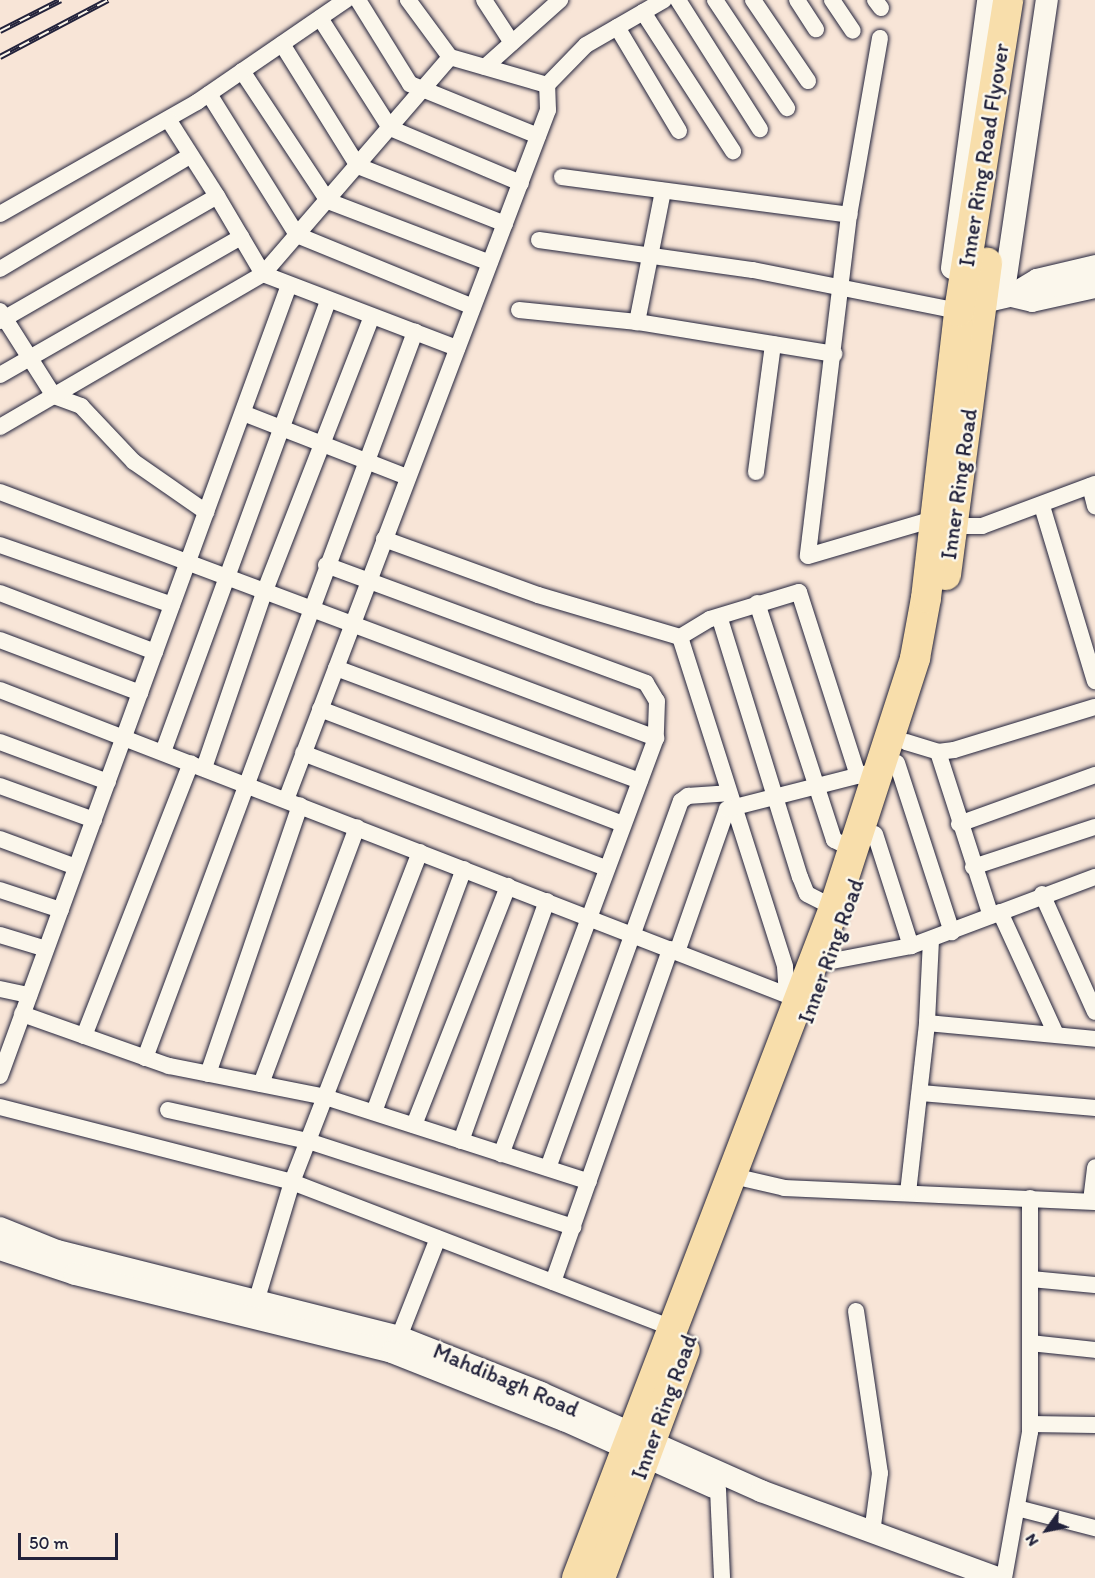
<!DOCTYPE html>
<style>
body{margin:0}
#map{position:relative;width:1095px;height:1578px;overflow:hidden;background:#f8e5d7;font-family:Itim,sans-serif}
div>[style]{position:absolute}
.roads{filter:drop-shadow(0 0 2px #22223b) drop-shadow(0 0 2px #22223b)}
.street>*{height:16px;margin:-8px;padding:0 8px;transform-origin:8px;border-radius:8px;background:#fbf7ec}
.secondary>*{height:22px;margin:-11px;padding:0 11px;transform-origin:11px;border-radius:11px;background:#fbf7ec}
.highway>*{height:30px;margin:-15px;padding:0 15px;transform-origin:15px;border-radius:15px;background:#f8deab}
.rail>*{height:6px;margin-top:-3px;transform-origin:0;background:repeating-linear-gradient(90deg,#fbf7ec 0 11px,#22223b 0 22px);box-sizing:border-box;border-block:2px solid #22223b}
span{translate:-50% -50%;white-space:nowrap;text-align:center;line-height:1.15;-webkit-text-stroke:5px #fbf7ec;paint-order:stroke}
.street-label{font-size:22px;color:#22223b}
.north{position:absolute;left:1017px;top:1500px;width:60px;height:60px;-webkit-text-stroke:4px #fbf7ec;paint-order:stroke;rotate:237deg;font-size:16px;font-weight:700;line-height:24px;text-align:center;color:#22223b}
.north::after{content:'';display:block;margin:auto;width:21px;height:27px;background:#22223b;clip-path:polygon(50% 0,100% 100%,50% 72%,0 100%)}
.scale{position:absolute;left:18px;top:1533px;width:100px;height:27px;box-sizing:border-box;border:3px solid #22223b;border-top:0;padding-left:8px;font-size:18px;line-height:21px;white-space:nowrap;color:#22223b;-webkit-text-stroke:4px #fbf7ec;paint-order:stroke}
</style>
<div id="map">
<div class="roads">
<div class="street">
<i style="left:358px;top:0;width:99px;rotate:58.2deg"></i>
<i style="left:410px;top:84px;width:138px;rotate:22.1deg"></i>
<i style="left:484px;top:0;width:51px;rotate:56.9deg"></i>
<i style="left:678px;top:0;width:153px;rotate:57.6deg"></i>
<i style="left:715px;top:0;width:130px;rotate:56.3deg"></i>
<i style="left:753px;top:0;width:98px;rotate:55.8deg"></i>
<i style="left:797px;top:0;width:35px;rotate:57deg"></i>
<i style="left:832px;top:0;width:37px;rotate:56deg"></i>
<i style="left:875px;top:0;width:10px;rotate:53deg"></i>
<i style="left:643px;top:12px;width:166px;rotate:57.1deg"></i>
<i style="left:320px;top:18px;width:130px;rotate:57.5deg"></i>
<i style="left:390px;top:128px;width:142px;rotate:22.8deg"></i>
<i style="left:617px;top:27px;width:121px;rotate:59.2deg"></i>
<i style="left:880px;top:38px;width:180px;rotate:99.9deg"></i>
<i style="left:849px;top:215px;width:343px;rotate:96.9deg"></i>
<i style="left:808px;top:556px;width:131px;rotate:-16.4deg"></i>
<i style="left:282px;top:44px;width:144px;rotate:58.1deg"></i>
<i style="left:358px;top:166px;width:158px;rotate:21.5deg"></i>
<i style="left:485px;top:67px;width:101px;rotate:-41.8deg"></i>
<i style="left:242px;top:71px;width:156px;rotate:56.5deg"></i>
<i style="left:328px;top:201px;width:173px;rotate:20.9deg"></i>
<i style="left:547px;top:85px;width:56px;rotate:-45.7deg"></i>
<i style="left:586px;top:45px;width:90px;rotate:-30deg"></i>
<i style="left:209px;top:94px;width:166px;rotate:58deg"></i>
<i style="left:297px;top:235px;width:190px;rotate:22.2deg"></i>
<i style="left:562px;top:177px;width:290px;rotate:7.5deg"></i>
<i style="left:663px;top:191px;width:134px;rotate:101.2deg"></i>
<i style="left:637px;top:322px;width:200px;rotate:9.2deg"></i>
<i style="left:217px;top:196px;width:91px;rotate:59.5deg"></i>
<i style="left:263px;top:274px;width:208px;rotate:20.9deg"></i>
<i style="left:0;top:214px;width:227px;rotate:-29.6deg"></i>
<i style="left:197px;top:102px;width:181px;rotate:-34.4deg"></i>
<i style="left:539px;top:240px;width:216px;rotate:8deg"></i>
<i style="left:753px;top:270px;width:210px;rotate:11.3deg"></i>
<i style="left:0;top:269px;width:222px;rotate:-30.8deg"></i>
<i style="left:1011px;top:292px;width:29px;rotate:-31deg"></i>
<i style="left:1036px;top:277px;width:61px;rotate:-13.3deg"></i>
<i style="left:1007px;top:298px;width:26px;rotate:13deg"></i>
<i style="left:1032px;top:304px;width:65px;rotate:-12.5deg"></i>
<i style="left:519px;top:310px;width:119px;rotate:5.8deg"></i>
<i style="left:0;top:311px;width:101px;rotate:57.6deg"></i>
<i style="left:54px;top:396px;width:29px;rotate:20deg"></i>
<i style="left:81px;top:406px;width:77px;rotate:46.6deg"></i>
<i style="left:134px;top:462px;width:88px;rotate:34.8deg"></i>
<i style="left:0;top:321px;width:250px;rotate:-29.9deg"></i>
<i style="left:217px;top:196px;width:91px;rotate:-122.5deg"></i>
<i style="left:0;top:375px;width:278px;rotate:-29.8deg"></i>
<i style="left:243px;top:413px;width:176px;rotate:21.3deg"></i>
<i style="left:0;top:427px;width:304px;rotate:-30.2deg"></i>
<i style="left:263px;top:274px;width:286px;rotate:-49.2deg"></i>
<i style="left:450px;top:57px;width:71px;rotate:-126.4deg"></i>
<i style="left:756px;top:472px;width:129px;rotate:-82.4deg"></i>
<i style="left:1090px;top:486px;width:21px;rotate:76deg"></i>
<i style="left:0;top:492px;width:701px;rotate:20.56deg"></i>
<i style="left:656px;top:738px;width:444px;rotate:110.4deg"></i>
<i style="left:1042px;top:506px;width:183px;rotate:73.2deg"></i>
<i style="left:955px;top:526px;width:27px"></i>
<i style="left:982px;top:526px;width:121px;rotate:-20.4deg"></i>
<i style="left:384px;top:539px;width:164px;rotate:20deg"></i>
<i style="left:538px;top:595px;width:148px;rotate:16.5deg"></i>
<i style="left:0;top:545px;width:182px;rotate:19.2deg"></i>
<i style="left:326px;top:565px;width:341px;rotate:20.2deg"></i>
<i style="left:646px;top:683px;width:21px;rotate:59deg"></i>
<i style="left:657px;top:701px;width:37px;rotate:92deg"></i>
<i style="left:0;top:593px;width:166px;rotate:20.8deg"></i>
<i style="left:757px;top:603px;width:249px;rotate:72deg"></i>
<i style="left:834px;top:840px;width:21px;rotate:25deg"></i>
<i style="left:720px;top:619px;width:270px;rotate:72.8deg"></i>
<i style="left:800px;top:877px;width:18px;rotate:68deg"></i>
<i style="left:807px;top:894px;width:30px;rotate:27deg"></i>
<i style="left:680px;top:637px;width:346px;rotate:72.3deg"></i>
<i style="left:785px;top:967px;width:28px;rotate:86deg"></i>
<i style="left:680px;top:637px;width:35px;rotate:-31deg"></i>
<i style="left:710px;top:619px;width:93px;rotate:-16.9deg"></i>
<i style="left:799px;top:592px;width:193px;rotate:72.2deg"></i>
<i style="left:0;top:640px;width:150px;rotate:20.7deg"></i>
<i style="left:336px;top:668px;width:324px;rotate:20.4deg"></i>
<i style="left:0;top:690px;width:863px;rotate:21.19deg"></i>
<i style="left:320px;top:709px;width:324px;rotate:20.8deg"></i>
<i style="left:0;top:742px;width:115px;rotate:20.3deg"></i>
<i style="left:906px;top:742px;width:34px;rotate:17deg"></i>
<i style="left:938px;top:752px;width:16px;rotate:-7deg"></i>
<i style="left:954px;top:750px;width:147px;rotate:-17deg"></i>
<i style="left:163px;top:752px;width:481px;rotate:-69.9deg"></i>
<i style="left:938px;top:752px;width:172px;rotate:72.1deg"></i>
<i style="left:303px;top:753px;width:324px;rotate:20.8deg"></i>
<i style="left:897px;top:763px;width:178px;rotate:72deg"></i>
<i style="left:204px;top:768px;width:185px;rotate:-71.1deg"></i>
<i style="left:264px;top:593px;width:297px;rotate:-68.7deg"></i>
<i style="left:0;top:786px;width:100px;rotate:19.9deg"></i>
<i style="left:286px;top:800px;width:738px;rotate:-69.21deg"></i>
<i style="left:548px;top:110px;width:25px;rotate:-92deg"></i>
<i style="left:547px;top:85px;width:101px;rotate:-163.9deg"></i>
<i style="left:959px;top:824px;width:145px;rotate:-19.8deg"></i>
<i style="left:875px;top:834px;width:118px;rotate:72.2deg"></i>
<i style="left:0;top:839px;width:81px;rotate:20.2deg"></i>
<i style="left:973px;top:867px;width:128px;rotate:-18.2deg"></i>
<i style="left:0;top:890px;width:64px;rotate:18.2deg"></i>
<i style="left:1042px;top:894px;width:129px;rotate:65.8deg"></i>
<i style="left:1000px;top:912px;width:132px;rotate:65.4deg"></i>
<i style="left:0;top:935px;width:48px;rotate:16.9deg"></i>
<i style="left:931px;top:940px;width:83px;rotate:92.8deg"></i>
<i style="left:927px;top:1023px;width:169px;rotate:5.4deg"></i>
<i style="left:677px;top:952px;width:151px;rotate:-70.7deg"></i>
<i style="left:727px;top:809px;width:146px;rotate:-14.3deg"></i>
<i style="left:827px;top:962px;width:86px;rotate:-10.8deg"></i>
<i style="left:911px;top:946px;width:197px;rotate:-20.6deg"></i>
<i style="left:0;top:989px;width:30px;rotate:12deg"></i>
<i style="left:22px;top:1014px;width:156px;rotate:19.5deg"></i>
<i style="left:169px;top:1066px;width:159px;rotate:11.2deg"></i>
<i style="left:325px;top:1097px;width:277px;rotate:17.8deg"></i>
<i style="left:84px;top:1036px;width:293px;rotate:-68.6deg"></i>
<i style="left:145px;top:1058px;width:775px;rotate:-69.6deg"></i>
<i style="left:208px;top:1074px;width:284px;rotate:-71.1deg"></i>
<i style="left:0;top:1076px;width:842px;rotate:-69.93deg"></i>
<i style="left:261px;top:1084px;width:274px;rotate:-69.5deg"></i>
<i style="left:921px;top:1093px;width:175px;rotate:4.9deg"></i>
<i style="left:0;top:1107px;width:301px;rotate:14.4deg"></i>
<i style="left:292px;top:1182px;width:407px;rotate:21deg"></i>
<i style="left:168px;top:1110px;width:143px;rotate:12.5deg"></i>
<i style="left:308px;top:1141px;width:279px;rotate:18deg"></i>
<i style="left:374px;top:1112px;width:259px;rotate:-69.7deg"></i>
<i style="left:414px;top:1125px;width:257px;rotate:-68.5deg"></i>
<i style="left:461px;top:1141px;width:255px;rotate:-70.3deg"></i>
<i style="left:548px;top:1168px;width:390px;rotate:-70.1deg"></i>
<i style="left:681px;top:801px;width:9px;rotate:-36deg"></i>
<i style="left:688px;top:796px;width:39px;rotate:-4deg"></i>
<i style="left:746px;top:1179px;width:39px;rotate:13deg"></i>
<i style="left:784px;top:1188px;width:311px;rotate:2.6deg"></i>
<i style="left:908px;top:1193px;width:171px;rotate:-83.6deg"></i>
<i style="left:1091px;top:1201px;width:34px;rotate:-83deg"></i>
<i style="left:1031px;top:1279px;width:64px;rotate:5.4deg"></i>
<i style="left:553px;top:1282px;width:353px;rotate:-70.6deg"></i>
<i style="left:856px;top:1311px;width:164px;rotate:81.6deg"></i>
<i style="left:880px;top:1473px;width:61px;rotate:97.6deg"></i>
<i style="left:253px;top:1312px;width:136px;rotate:-73.3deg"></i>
<i style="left:292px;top:1182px;width:354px;rotate:-68.8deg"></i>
<i style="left:399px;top:1337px;width:106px;rotate:-68.5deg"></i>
<i style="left:1030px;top:1343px;width:65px;rotate:6.1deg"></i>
<i style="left:1030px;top:1424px;width:65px;rotate:0.9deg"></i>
<i style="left:718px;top:1489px;width:89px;rotate:87.4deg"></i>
<i style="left:1017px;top:1508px;width:81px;rotate:14.4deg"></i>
<i style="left:1004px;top:1578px;width:148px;rotate:-79.9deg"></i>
<i style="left:1030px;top:1432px;width:234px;rotate:-90deg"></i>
</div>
<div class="secondary">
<i style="left:952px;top:268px;width:270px;rotate:-82.3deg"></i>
<i style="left:1003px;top:297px;width:300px;rotate:-81.6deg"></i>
<i style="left:992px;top:300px;width:106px;rotate:-13.1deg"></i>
<i style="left:0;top:1228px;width:61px;rotate:22deg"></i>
<i style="left:57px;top:1251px;width:353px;rotate:14.1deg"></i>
<i style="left:399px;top:1337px;width:153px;rotate:21.5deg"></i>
<i style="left:541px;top:1393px;width:241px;rotate:24deg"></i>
<i style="left:761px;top:1491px;width:252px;rotate:20.2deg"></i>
<i style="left:0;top:1249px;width:79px;rotate:18.4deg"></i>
<i style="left:75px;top:1274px;width:326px;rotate:13.8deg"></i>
<i style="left:392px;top:1352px;width:185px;rotate:21.6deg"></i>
<i style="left:564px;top:1420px;width:163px;rotate:24.2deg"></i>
</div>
<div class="highway">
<i style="left:946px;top:575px;width:315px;rotate:-82.5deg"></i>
<i style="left:577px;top:1578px;width:718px;rotate:-69.01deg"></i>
<i style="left:834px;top:908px;width:263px;rotate:-72deg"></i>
<i style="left:915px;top:658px;width:61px;rotate:-79.6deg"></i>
<i style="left:926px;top:598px;width:289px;rotate:-83.4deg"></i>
<i style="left:959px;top:311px;width:315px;rotate:-81deg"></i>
<i style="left:600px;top:1578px;width:243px;rotate:-69.6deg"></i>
</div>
</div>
<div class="rail">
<i style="left:0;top:31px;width:68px;rotate:-26.9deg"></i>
<i style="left:0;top:57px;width:122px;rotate:-27.8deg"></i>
</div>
<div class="street-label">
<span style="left:984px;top:155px;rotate:-81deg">Inner Ring Road Flyover</span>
<span style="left:959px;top:484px;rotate:-82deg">Inner Ring Road</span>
<span style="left:831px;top:951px;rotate:-70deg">Inner Ring Road</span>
<span style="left:506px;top:1380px;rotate:23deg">Mahdibagh Road</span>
<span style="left:664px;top:1407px;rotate:-70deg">Inner Ring Road</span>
</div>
<div class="north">N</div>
<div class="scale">50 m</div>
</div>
